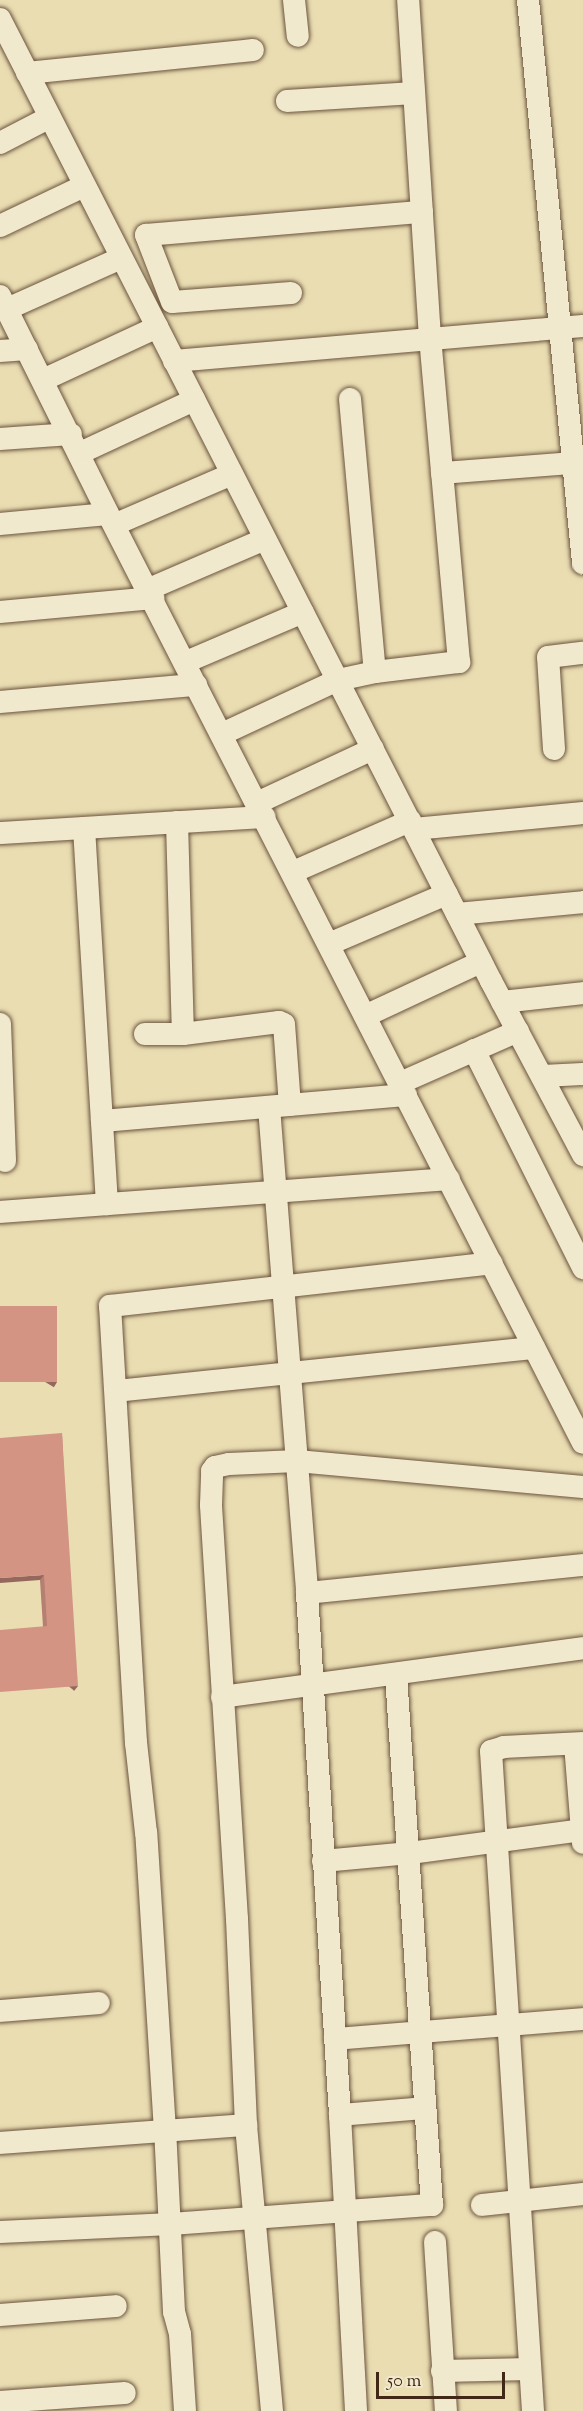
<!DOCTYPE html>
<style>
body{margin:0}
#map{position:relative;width:583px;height:2411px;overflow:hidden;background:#eaddb2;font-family:"Sorts Mill Goudy",serif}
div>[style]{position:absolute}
.roads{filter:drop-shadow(0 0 2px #6b543d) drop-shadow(0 0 2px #6b543d)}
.minor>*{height:22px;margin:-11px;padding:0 11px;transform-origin:11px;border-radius:11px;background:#f1e9cd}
.wall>*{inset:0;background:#b57f72}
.shaded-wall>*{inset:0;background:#94685c;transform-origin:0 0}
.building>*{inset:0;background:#d39484;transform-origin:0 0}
span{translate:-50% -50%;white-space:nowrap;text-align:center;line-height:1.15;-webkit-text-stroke:4.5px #f1e9cd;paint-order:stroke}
.scale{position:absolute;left:376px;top:2372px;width:129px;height:27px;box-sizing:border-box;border:3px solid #412716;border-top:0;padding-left:8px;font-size:18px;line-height:21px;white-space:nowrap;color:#412716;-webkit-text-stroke:4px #f1e9cd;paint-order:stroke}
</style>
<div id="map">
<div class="roads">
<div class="minor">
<i style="left:294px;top:0;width:36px;rotate:84deg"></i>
<i style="left:528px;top:0;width:566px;rotate:84.42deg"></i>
<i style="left:0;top:19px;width:1080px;rotate:62.96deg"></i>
<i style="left:491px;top:981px;width:197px;rotate:62.1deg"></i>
<i style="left:27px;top:73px;width:227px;rotate:-5.8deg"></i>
<i style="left:287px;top:101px;width:127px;rotate:-3.6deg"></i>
<i style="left:0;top:143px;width:56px;rotate:-27.5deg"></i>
<i style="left:0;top:226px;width:93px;rotate:-25.5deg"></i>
<i style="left:291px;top:293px;width:119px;rotate:175.7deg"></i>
<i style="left:172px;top:302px;width:72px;rotate:-111.2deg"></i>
<i style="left:146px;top:235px;width:277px;rotate:-4.8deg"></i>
<i style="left:0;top:296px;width:243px;rotate:63.6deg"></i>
<i style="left:108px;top:514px;width:1043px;rotate:62.92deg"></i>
<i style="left:7px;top:309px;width:125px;rotate:-24.1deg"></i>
<i style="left:0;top:351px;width:27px;rotate:-4deg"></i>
<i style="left:174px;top:361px;width:410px;rotate:-4.9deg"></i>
<i style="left:43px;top:380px;width:126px;rotate:-24.9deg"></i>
<i style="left:350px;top:399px;width:274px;rotate:84.8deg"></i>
<i style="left:0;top:439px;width:71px;rotate:-4deg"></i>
<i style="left:80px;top:453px;width:126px;rotate:-24.9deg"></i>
<i style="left:442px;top:473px;width:131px;rotate:-4.4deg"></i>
<i style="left:0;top:524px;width:108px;rotate:-5.3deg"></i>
<i style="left:116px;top:524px;width:126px;rotate:-23.3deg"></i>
<i style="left:149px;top:589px;width:126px;rotate:-23.3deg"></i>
<i style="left:0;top:612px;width:154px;rotate:-5.2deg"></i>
<i style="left:186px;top:662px;width:127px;rotate:-23.1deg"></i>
<i style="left:0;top:702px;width:197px;rotate:-5deg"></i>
<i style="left:222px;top:734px;width:128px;rotate:-25deg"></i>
<i style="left:338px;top:680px;width:38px;rotate:-12deg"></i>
<i style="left:375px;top:672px;width:85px;rotate:-6.8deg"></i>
<i style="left:459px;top:662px;width:325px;rotate:-95.1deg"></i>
<i style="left:430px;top:338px;width:339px;rotate:-93.7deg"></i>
<i style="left:554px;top:749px;width:92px;rotate:-93.7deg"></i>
<i style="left:548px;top:657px;width:35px;rotate:-7deg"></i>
<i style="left:257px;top:803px;width:128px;rotate:-25deg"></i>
<i style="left:177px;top:822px;width:212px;rotate:88.4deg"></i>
<i style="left:183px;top:1034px;width:97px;rotate:-7.1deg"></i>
<i style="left:279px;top:1022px;width:5px;rotate:22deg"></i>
<i style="left:284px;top:1024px;width:81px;rotate:85.8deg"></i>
<i style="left:84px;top:828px;width:377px;rotate:86.5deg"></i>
<i style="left:414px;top:829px;width:170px;rotate:-5.4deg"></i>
<i style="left:0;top:833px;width:265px;rotate:-3.5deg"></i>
<i style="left:293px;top:872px;width:128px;rotate:-23.6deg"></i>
<i style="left:457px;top:914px;width:127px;rotate:-5.4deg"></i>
<i style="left:329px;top:944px;width:128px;rotate:-23deg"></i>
<i style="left:502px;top:1002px;width:81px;rotate:-6.3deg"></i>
<i style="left:365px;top:1016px;width:128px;rotate:-25deg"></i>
<i style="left:0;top:1024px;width:137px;rotate:87.9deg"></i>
<i style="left:145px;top:1034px;width:38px"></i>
<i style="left:474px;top:1050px;width:244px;rotate:63.4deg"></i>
<i style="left:543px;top:1076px;width:40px;rotate:-2.9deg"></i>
<i style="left:400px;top:1083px;width:129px;rotate:-23.8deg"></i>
<i style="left:269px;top:1107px;width:487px;rotate:85.5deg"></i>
<i style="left:307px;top:1593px;width:523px;rotate:86.38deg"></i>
<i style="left:340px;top:2115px;width:296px;rotate:86.9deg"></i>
<i style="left:102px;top:1121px;width:305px;rotate:-4.9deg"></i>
<i style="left:0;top:1212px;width:450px;rotate:-4.2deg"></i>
<i style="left:116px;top:1391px;width:420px;rotate:-5.9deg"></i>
<i style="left:307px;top:1593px;width:277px;rotate:-5.8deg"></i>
<i style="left:222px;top:1697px;width:364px;rotate:-7.7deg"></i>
<i style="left:575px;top:1744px;width:99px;rotate:85.4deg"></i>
<i style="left:323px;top:1861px;width:87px;rotate:-5.3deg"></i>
<i style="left:410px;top:1853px;width:175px;rotate:-7.6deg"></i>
<i style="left:0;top:2011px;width:99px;rotate:-4.6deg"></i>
<i style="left:335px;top:2039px;width:249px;rotate:-4.6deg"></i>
<i style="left:340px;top:2115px;width:85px;rotate:-4.7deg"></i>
<i style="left:0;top:2143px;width:247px;rotate:-4.2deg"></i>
<i style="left:482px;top:2205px;width:102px;rotate:-6.2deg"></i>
<i style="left:0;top:2232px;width:171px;rotate:-2.7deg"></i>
<i style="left:171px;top:2224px;width:262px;rotate:-4.2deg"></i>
<i style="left:432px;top:2205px;width:531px;rotate:-93.89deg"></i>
<i style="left:435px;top:2242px;width:169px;rotate:86.3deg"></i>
<i style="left:0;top:2315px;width:116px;rotate:-4.4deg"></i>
<i style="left:442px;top:2371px;width:88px;rotate:-1.3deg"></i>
<i style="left:0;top:2402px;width:125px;rotate:-4.1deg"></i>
<i style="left:185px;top:2411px;width:77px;rotate:-93.7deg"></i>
<i style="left:180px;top:2334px;width:23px;rotate:-105deg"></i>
<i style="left:174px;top:2312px;width:181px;rotate:-92.8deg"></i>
<i style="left:165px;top:2131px;width:299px;rotate:-93.6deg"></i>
<i style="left:146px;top:1833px;width:91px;rotate:-96.3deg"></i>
<i style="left:136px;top:1743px;width:438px;rotate:-93.4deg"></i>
<i style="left:110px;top:1306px;width:384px;rotate:-6.4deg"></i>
<i style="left:272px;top:2411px;width:287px;rotate:-95.2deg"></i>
<i style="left:246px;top:2125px;width:206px;rotate:-92.5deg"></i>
<i style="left:237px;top:1919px;width:415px;rotate:-93.6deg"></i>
<i style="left:211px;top:1505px;width:34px;rotate:-88deg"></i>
<i style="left:212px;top:1471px;width:5px;rotate:-53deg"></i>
<i style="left:215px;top:1467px;width:14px;rotate:-12deg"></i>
<i style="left:229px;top:1464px;width:68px;rotate:-2.5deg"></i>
<i style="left:297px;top:1461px;width:287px;rotate:5.2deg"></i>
<i style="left:533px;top:2411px;width:661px;rotate:-93.64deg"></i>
<i style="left:491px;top:1751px;width:14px;rotate:-17deg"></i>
<i style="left:504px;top:1747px;width:79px;rotate:-2.9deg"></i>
</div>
</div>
<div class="wall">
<i style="clip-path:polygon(62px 1433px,74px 1691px,43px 1627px,40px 1580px)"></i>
</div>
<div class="shaded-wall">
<i style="left:57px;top:1382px;width:6px;height:57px;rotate:121deg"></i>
<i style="clip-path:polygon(44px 1575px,40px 1580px,0 1583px,0 1578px)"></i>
<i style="left:78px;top:1686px;width:6px;height:78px;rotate:129deg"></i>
</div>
<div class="building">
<i style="left:57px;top:1306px;width:76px;height:57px;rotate:90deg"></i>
<i style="clip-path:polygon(62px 1433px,78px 1686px,0 1692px,0 1630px,47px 1626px,44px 1575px,0 1578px,0 1438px)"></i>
</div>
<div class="scale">50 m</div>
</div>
